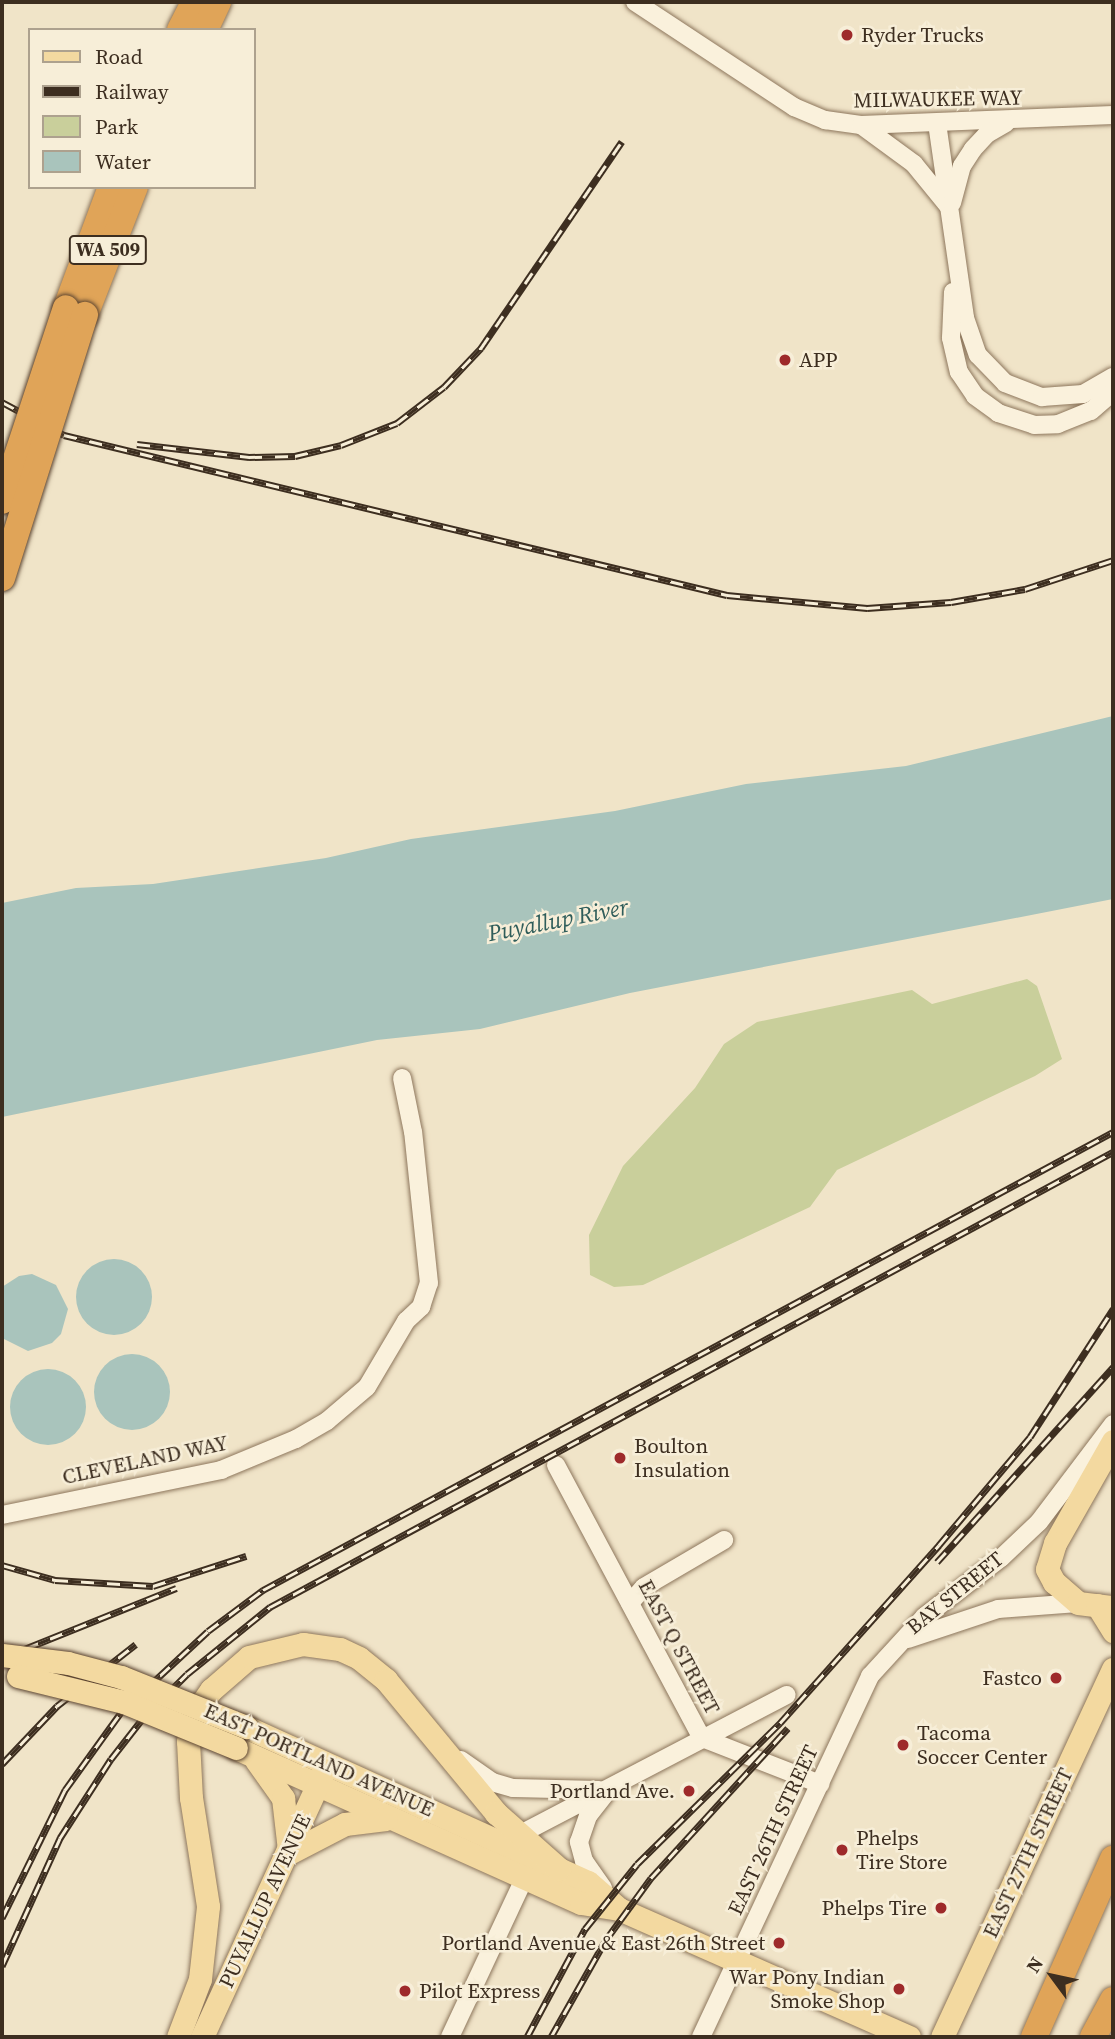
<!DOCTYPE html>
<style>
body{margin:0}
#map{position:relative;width:1115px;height:2039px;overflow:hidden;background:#f0e4c8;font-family:"Source Serif 4",serif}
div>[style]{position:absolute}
.green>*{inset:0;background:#c9cf9b}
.water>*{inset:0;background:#a9c4bc}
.round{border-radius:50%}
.roads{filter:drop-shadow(0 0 2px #8d765c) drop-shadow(0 0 2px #8d765c)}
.minor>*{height:18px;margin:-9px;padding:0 9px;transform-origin:9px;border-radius:9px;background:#faf1dc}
.major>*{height:23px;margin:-11.5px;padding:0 11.5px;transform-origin:11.5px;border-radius:11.5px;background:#f3d9a0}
.highway>*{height:26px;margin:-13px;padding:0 13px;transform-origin:13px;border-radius:13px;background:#e0a458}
.rail>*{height:7px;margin-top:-3.5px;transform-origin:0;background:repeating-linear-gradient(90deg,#f7eed8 0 13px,#3d2e20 0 26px);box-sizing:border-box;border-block:2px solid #3d2e20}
.bridges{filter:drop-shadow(0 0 2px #5b4430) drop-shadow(0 0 2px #5b4430)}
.major-bridge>*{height:23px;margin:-11.5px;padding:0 11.5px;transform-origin:11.5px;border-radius:11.5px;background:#f3d9a0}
.highway-bridge>*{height:26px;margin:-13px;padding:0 13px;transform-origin:13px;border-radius:13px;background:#e0a458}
.dots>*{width:19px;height:19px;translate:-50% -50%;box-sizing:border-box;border:4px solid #f7eed8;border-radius:50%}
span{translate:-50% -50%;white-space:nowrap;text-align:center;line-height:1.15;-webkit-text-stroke:5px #f7eed8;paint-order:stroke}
.shield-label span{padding:2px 5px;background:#f7eed8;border:2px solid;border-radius:5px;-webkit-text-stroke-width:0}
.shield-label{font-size:19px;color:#3d2e20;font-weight:700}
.poi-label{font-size:21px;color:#3d2e20}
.left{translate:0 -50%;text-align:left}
.right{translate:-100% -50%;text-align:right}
.street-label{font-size:21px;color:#3d2e20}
.water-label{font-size:23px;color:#2f5d5a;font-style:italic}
.frame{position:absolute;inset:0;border:4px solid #3d2e20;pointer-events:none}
.legend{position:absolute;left:28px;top:28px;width:228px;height:161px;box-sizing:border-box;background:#f7eed8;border:2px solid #ada18e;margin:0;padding:9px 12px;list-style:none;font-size:21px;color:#3d2e20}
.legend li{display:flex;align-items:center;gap:14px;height:35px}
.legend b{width:35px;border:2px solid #ada18e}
.north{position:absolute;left:1017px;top:1941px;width:70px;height:70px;-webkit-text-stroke:5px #f7eed8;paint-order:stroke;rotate:303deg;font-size:19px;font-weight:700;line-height:28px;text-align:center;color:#3d2e20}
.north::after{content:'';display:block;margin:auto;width:24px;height:32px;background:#3d2e20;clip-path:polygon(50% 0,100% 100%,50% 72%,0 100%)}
</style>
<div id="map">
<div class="green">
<i style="clip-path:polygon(1027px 979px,1037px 986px,1062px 1059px,1035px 1076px,837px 1170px,810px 1207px,643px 1285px,614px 1287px,590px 1275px,589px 1235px,623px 1166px,695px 1088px,724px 1044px,757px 1022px,912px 990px,932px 1004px)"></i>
</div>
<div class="water">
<i style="clip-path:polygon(1113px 716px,1113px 899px,630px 993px,480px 1029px,377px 1040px,2px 1117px,2px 903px,76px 888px,153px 884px,326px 858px,411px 839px,615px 811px,746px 784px,906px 766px)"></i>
<i class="round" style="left:76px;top:1259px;width:76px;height:76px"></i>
<i style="clip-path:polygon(32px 1274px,56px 1285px,68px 1309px,61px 1334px,52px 1343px,28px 1351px,2px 1338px,2px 1287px,19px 1276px)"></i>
<i class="round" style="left:94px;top:1354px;width:76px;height:76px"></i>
<i class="round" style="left:10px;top:1369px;width:76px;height:76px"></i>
</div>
<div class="roads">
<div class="minor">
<i style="left:635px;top:2px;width:191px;rotate:33.4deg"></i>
<i style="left:794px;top:107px;width:34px;rotate:23deg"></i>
<i style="left:825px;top:120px;width:36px;rotate:8deg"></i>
<i style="left:861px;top:125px;width:252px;rotate:-2.3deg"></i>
<i style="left:937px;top:123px;width:197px;rotate:81.8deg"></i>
<i style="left:965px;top:318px;width:39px;rotate:71deg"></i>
<i style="left:978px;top:355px;width:39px;rotate:46deg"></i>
<i style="left:1005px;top:383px;width:40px;rotate:21deg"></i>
<i style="left:1042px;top:397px;width:41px;rotate:-4.2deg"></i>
<i style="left:1083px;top:394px;width:34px;rotate:-30deg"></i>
<i style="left:861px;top:125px;width:66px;rotate:36.3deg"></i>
<i style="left:914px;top:164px;width:55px;rotate:50.9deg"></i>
<i style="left:952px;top:203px;width:38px;rotate:-75deg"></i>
<i style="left:962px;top:166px;width:20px;rotate:-57deg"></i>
<i style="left:973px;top:149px;width:21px;rotate:-47deg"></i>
<i style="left:987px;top:134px;width:22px;rotate:-30deg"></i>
<i style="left:953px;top:292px;width:46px;rotate:92.5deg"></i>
<i style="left:951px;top:338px;width:35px;rotate:77deg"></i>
<i style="left:959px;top:372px;width:29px;rotate:56deg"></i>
<i style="left:975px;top:396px;width:29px;rotate:36deg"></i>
<i style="left:998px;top:413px;width:38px;rotate:18deg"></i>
<i style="left:1034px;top:425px;width:24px;rotate:-2deg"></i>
<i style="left:1058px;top:424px;width:35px;rotate:-22deg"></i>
<i style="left:1091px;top:411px;width:29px;rotate:-41deg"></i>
<i style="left:556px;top:1465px;width:310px;rotate:61.9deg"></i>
<i style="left:702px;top:1738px;width:127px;rotate:21.3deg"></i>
<i style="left:2px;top:1515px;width:224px;rotate:-11.6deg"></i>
<i style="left:221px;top:1470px;width:81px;rotate:-22.5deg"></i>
<i style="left:296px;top:1439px;width:36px;rotate:-30deg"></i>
<i style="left:327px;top:1421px;width:52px;rotate:-40.4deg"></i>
<i style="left:367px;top:1387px;width:77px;rotate:-59.4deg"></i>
<i style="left:406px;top:1321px;width:21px;rotate:-43deg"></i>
<i style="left:421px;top:1307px;width:25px;rotate:-72deg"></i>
<i style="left:429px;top:1283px;width:152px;rotate:-96deg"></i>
<i style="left:413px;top:1132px;width:55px;rotate:-101.5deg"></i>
<i style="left:630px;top:1603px;width:21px;rotate:-49deg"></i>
<i style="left:644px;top:1587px;width:93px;rotate:-30.4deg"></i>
<i style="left:908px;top:1639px;width:95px;rotate:-18.4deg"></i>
<i style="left:998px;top:1609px;width:80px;rotate:-4.3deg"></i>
<i style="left:461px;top:1760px;width:38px;rotate:35deg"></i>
<i style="left:492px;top:1782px;width:22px;rotate:16deg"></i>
<i style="left:513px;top:1788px;width:86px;rotate:1.3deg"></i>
<i style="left:511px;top:1839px;width:311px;rotate:-27.6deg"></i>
<i style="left:603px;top:1888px;width:33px;rotate:-125deg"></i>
<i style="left:584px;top:1861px;width:20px;rotate:-105deg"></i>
<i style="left:579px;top:1842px;width:28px;rotate:-71deg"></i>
<i style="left:588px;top:1816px;width:28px;rotate:-52deg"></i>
<i style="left:450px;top:2037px;width:187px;rotate:-64.9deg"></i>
<i style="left:701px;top:2037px;width:399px;rotate:-64.9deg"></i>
<i style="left:870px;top:1676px;width:80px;rotate:-47.5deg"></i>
<i style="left:924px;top:1617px;width:97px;rotate:-37.5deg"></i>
<i style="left:1001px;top:1558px;width:52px;rotate:-43.5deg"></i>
<i style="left:1039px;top:1522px;width:123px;rotate:-52.9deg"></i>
</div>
<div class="major">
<i style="left:1113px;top:1441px;width:117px;rotate:119.6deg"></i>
<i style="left:1055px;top:1543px;width:27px;rotate:107deg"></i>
<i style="left:1047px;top:1569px;width:15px;rotate:62deg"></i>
<i style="left:1054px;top:1582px;width:32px;rotate:41deg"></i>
<i style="left:1078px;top:1603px;width:35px;rotate:7deg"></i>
<i style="left:1097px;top:1605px;width:31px;rotate:58deg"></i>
<i style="left:246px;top:1727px;width:375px;rotate:24.4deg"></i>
<i style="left:588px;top:1882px;width:41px;rotate:41.1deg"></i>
<i style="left:619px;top:1909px;width:317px;rotate:23.8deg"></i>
<i style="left:236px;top:1748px;width:378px;rotate:24.2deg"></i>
<i style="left:581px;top:1903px;width:38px;rotate:9deg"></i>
<i style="left:256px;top:1760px;width:47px;rotate:54.6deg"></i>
<i style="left:283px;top:1798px;width:52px;rotate:83.4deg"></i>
<i style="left:289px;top:1853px;width:63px;rotate:-27.4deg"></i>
<i style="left:345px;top:1824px;width:41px;rotate:-7deg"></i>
<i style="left:178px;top:2037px;width:62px;rotate:-69.2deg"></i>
<i style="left:200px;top:1979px;width:73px;rotate:-83.7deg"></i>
<i style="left:208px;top:1906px;width:109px;rotate:-98.9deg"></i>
<i style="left:191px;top:1798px;width:57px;rotate:-93deg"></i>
<i style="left:188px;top:1741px;width:36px;rotate:-72deg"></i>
<i style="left:199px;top:1707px;width:21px;rotate:-55deg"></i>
<i style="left:211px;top:1690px;width:50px;rotate:-41deg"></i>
<i style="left:249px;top:1657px;width:56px;rotate:-13.5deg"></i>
<i style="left:303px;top:1644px;width:37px;rotate:8deg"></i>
<i style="left:340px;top:1649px;width:21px;rotate:25deg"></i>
<i style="left:359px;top:1658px;width:35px;rotate:39deg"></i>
<i style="left:386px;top:1680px;width:173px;rotate:50.4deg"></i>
<i style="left:496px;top:1813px;width:84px;rotate:41.6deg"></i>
<i style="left:202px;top:2037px;width:290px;rotate:-65.4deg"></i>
<i style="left:942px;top:2037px;width:406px;rotate:-65.1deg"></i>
</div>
<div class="highway">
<i style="left:180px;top:30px;width:31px;rotate:-63deg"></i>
<i style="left:205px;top:30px;width:31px;rotate:-65deg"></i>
<i style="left:66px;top:308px;width:129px;rotate:-69.6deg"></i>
<i style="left:85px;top:315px;width:137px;rotate:-68.7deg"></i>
<i style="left:1034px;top:2037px;width:195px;rotate:-66.1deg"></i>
<i style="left:1093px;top:2037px;width:42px;rotate:-61.6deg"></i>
</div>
</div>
<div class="rail">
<i style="left:2px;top:402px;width:70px;rotate:28deg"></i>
<i style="left:64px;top:435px;width:682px;rotate:13.57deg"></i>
<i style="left:727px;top:595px;width:141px;rotate:5.3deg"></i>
<i style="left:867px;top:608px;width:84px;rotate:-4.1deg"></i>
<i style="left:951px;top:602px;width:75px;rotate:-10deg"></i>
<i style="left:1025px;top:589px;width:93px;rotate:-18.2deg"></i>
<i style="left:137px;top:444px;width:113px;rotate:6.6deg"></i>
<i style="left:249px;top:457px;width:46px;rotate:-1.2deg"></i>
<i style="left:295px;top:456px;width:47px;rotate:-13.4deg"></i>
<i style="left:341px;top:445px;width:60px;rotate:-21.4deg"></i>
<i style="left:397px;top:423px;width:59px;rotate:-37.5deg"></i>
<i style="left:444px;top:387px;width:54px;rotate:-46.5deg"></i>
<i style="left:481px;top:348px;width:250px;rotate:-55.7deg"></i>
<i style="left:937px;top:1562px;width:263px;rotate:-47.9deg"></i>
<i style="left:2px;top:1565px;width:55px;rotate:15.8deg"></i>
<i style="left:55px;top:1580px;width:98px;rotate:3.5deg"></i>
<i style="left:153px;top:1586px;width:98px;rotate:-17.9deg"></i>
<i style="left:2px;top:1658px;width:188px;rotate:-21.9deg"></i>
<i style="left:2px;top:1764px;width:80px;rotate:-46.5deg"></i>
<i style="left:57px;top:1706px;width:100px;rotate:-38.1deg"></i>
<i style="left:2px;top:1918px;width:143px;rotate:-63.8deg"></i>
<i style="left:65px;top:1790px;width:97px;rotate:-54.2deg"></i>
<i style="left:122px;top:1711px;width:117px;rotate:-42.9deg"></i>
<i style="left:208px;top:1631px;width:69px;rotate:-36.7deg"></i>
<i style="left:263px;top:1590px;width:966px;rotate:-28.32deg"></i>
<i style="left:2px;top:1966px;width:141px;rotate:-65.6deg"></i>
<i style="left:60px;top:1838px;width:94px;rotate:-57.2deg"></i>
<i style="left:111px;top:1759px;width:52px;rotate:-52deg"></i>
<i style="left:143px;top:1718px;width:62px;rotate:-45deg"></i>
<i style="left:187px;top:1674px;width:107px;rotate:-38.9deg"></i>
<i style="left:270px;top:1607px;width:958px;rotate:-28.36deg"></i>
<i style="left:527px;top:2037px;width:123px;rotate:-61.8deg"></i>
<i style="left:585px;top:1929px;width:83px;rotate:-51.3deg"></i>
<i style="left:637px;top:1864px;width:201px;rotate:-44.6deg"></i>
<i style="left:780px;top:1723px;width:239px;rotate:-48.2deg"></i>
<i style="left:939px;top:1545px;width:141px;rotate:-49.9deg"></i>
<i style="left:1030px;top:1437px;width:153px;rotate:-57deg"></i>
<i style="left:551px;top:2037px;width:110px;rotate:-60.6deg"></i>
<i style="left:605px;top:1941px;width:78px;rotate:-53.9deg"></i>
<i style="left:651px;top:1878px;width:203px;rotate:-47.6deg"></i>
</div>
<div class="bridges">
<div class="major-bridge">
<i style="left:2px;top:1655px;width:66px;rotate:6.9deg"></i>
<i style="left:68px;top:1663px;width:55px;rotate:14.8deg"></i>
<i style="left:121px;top:1677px;width:135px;rotate:21.8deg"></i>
<i style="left:18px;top:1676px;width:109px;rotate:13.8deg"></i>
<i style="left:124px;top:1702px;width:121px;rotate:22.3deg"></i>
</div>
<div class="highway-bridge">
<i style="left:2px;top:501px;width:203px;rotate:-71.7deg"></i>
<i style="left:2px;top:578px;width:276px;rotate:-72.5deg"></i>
</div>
</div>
<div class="dots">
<i style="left:847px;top:35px;background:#9e2a2b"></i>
<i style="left:785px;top:360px;background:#9e2a2b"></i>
<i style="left:620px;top:1458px;background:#9e2a2b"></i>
<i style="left:1056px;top:1678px;background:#9e2a2b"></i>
<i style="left:903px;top:1745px;background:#9e2a2b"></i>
<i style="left:689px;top:1791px;background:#9e2a2b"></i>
<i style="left:842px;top:1850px;background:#9e2a2b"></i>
<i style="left:941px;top:1908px;background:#9e2a2b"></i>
<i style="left:779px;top:1943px;background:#9e2a2b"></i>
<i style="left:899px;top:1989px;background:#9e2a2b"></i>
<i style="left:405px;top:1991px;background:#9e2a2b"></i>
</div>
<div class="shield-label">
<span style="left:108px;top:250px">WA 509</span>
</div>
<div class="poi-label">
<span class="left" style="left:861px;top:35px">Ryder Trucks</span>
<span class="left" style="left:799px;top:360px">APP</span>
<span class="left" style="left:634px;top:1458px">Boulton<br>Insulation</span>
<span class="right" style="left:1042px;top:1678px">Fastco</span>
<span class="left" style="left:917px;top:1745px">Tacoma<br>Soccer Center</span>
<span class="right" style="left:675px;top:1791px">Portland Ave.</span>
<span class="left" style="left:856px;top:1850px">Phelps<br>Tire Store</span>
<span class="right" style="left:927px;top:1908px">Phelps Tire</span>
<span class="right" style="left:765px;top:1943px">Portland Avenue &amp; East 26th Street</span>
<span class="right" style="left:885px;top:1989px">War Pony Indian<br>Smoke Shop</span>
<span class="left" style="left:419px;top:1991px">Pilot Express</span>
</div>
<div class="street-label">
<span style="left:938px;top:99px;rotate:-1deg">MILWAUKEE WAY</span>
<span style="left:145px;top:1460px;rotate:-12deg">CLEVELAND WAY</span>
<span style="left:955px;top:1593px;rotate:-39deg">BAY STREET</span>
<span style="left:679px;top:1647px;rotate:62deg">EAST Q STREET</span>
<span style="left:319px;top:1760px;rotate:24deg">EAST PORTLAND AVENUE</span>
<span style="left:773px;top:1830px;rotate:-65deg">EAST 26TH STREET</span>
<span style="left:1028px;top:1853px;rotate:-65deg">EAST 27TH STREET</span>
<span style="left:265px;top:1901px;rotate:-65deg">PUYALLUP AVENUE</span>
</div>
<div class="water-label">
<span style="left:558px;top:920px;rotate:-11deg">Puyallup River</span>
</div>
<div class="frame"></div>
<ul class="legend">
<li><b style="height:9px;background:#f3d9a0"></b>Road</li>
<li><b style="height:9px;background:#3d2e20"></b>Railway</li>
<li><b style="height:19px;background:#c9cf9b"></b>Park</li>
<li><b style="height:19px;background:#a9c4bc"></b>Water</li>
</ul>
<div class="north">N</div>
</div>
